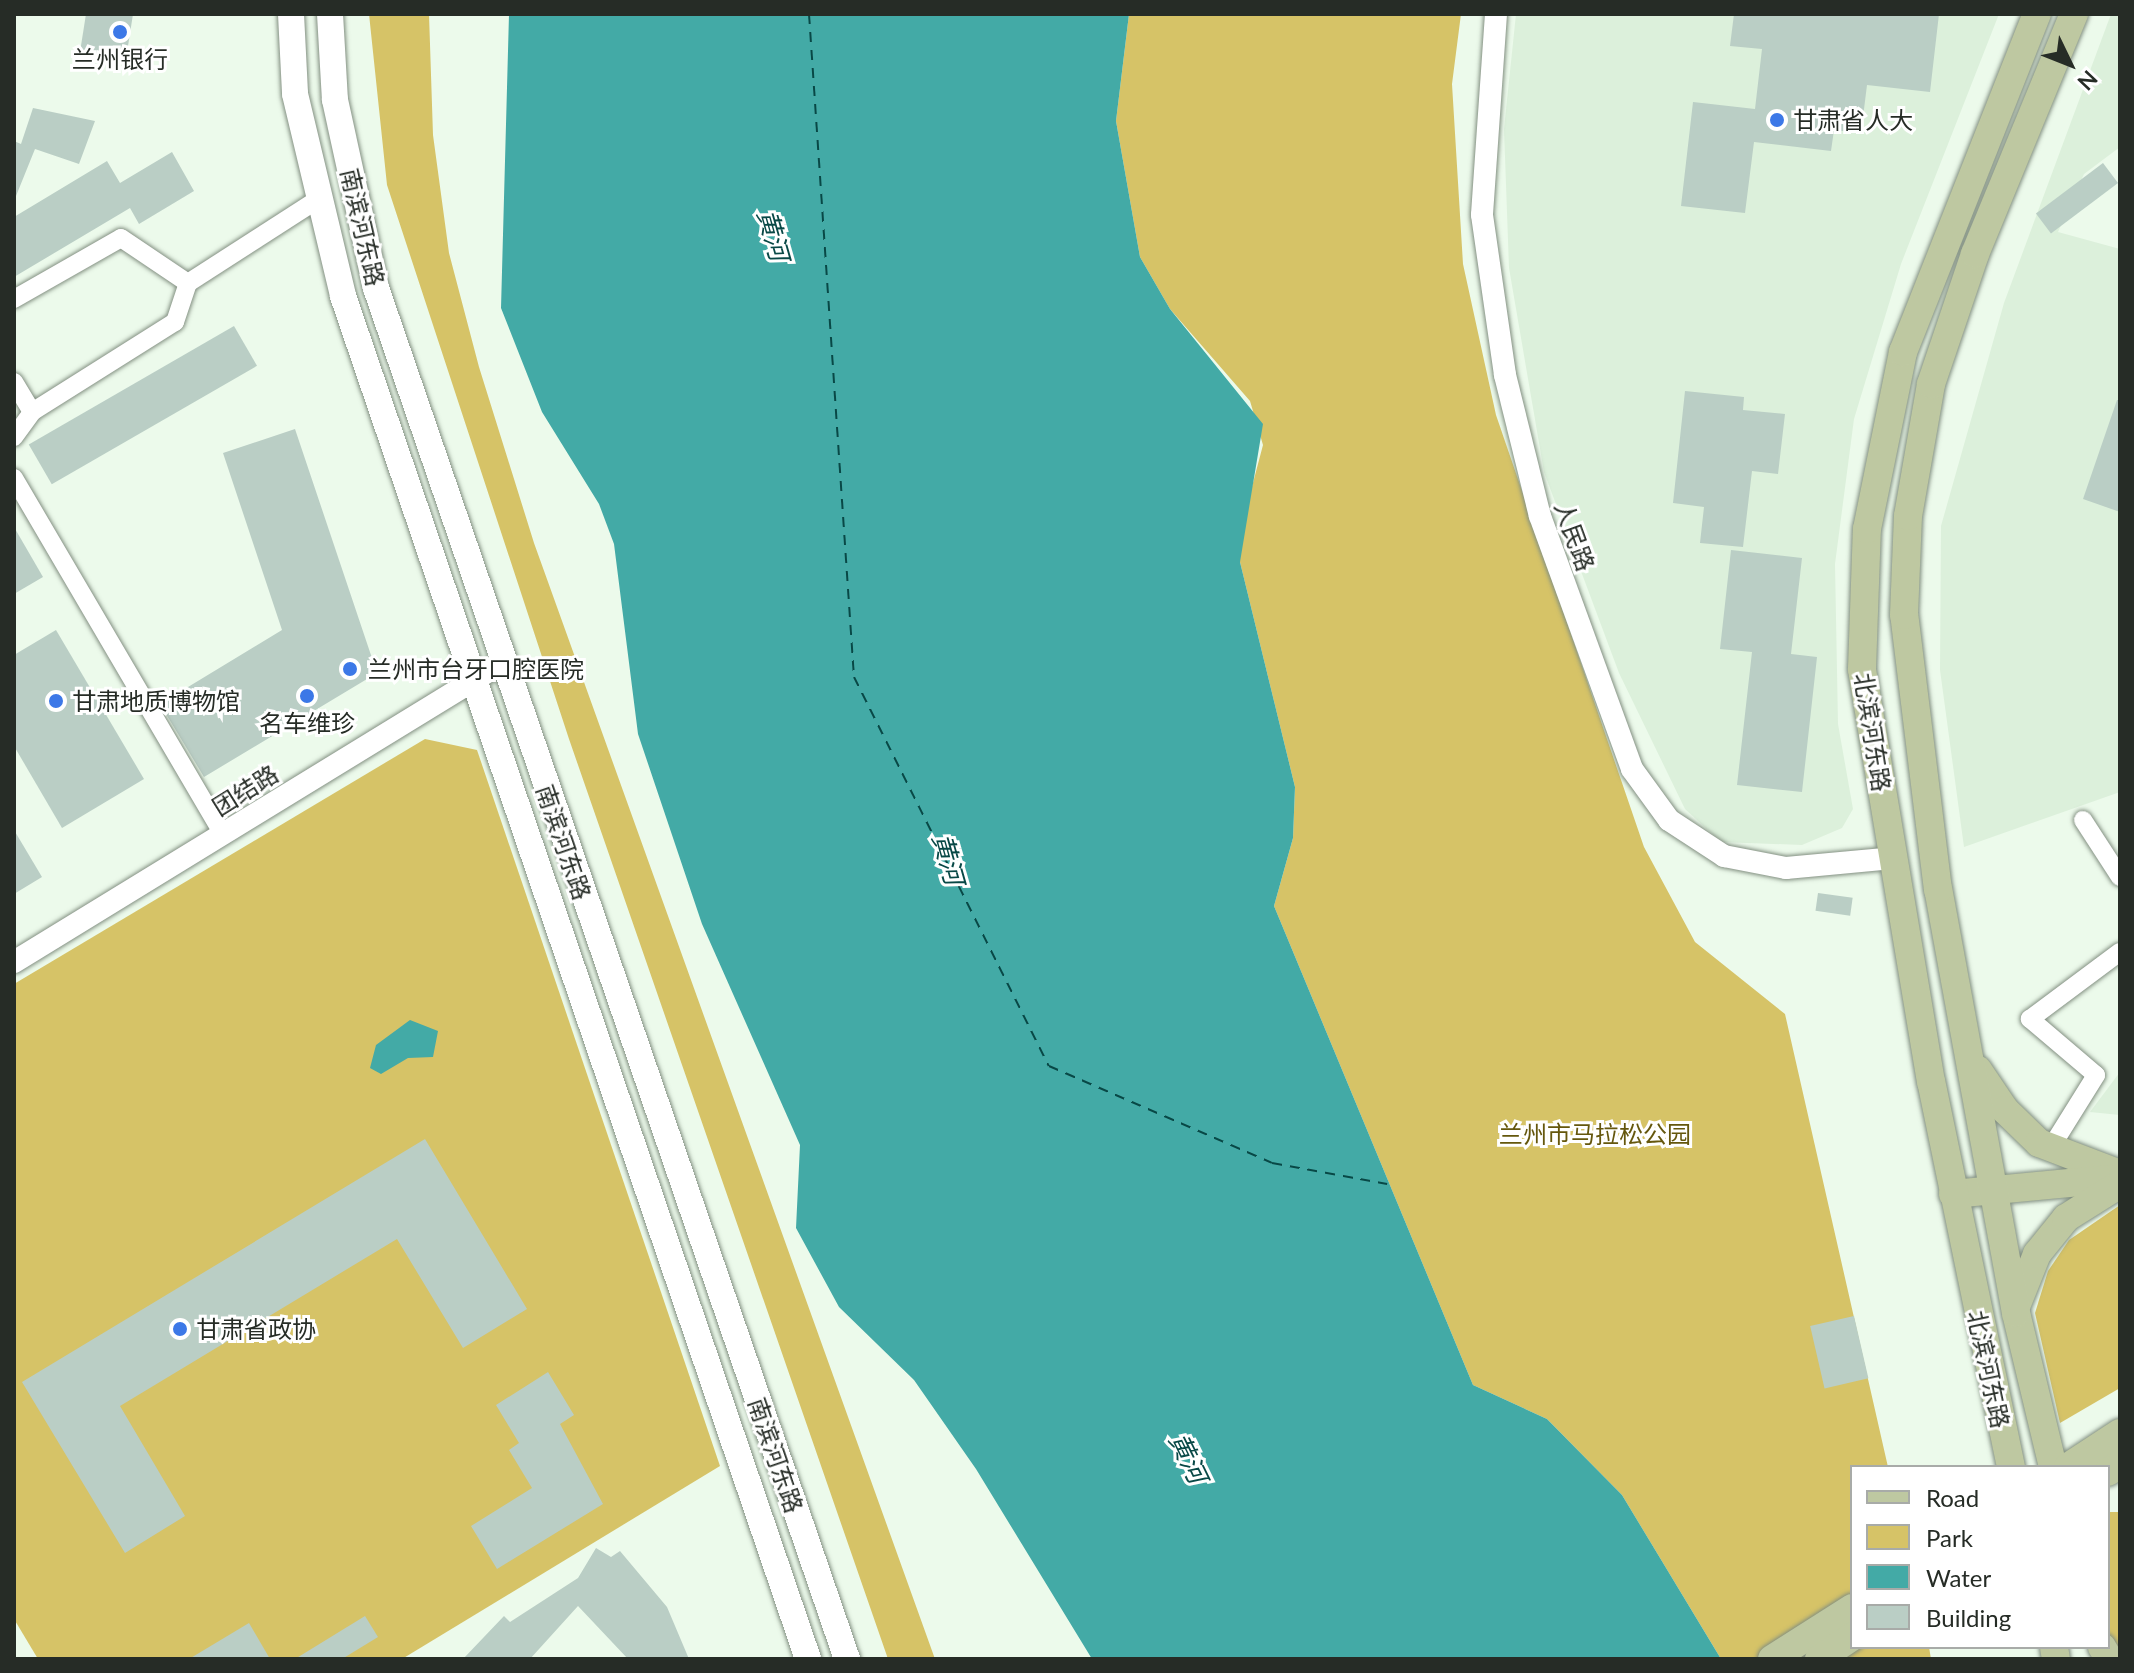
<!DOCTYPE html>
<meta charset="utf-8">
<style>
body{margin:0}
#map{position:relative;width:2134px;height:1673px;overflow:hidden;background:#ecfaeb;font-family:Lato,"Noto Sans SC",sans-serif}
div>[style]{position:absolute}
.built>*{inset:0;background:#dcf0db}
.green>*{inset:0;background:#d6c367;transform-origin:0 0}
.water>*{inset:0;background:#43aaa6}
.ferry>*{height:2px;margin-top:-1px;transform-origin:0;background:repeating-linear-gradient(90deg,#084846 0 10px,transparent 0 18px)}
.building>*{inset:0;background:#bacec5;transform-origin:0 0}
.roads{filter:drop-shadow(0 0 2px #839082) drop-shadow(0 0 2px #839082)}
.minor>*{height:18px;margin:-9px;padding:0 9px;transform-origin:9px;border-radius:9px;background:#fff}
.tertiary>*{height:22px;margin:-11px;padding:0 11px;transform-origin:11px;border-radius:11px;background:#fff}
.secondary>*{height:26px;margin:-13px;padding:0 13px;transform-origin:13px;border-radius:13px;background:#fff}
.primary>*{height:28px;margin:-14px;padding:0 14px;transform-origin:14px;border-radius:14px;background:#bec8a1}
.dots>*{width:22px;height:22px;translate:-50% -50%;box-sizing:border-box;border:4px solid #fff;border-radius:50%}
span{translate:-50% -50%;white-space:nowrap;text-align:center;line-height:1.15;-webkit-text-stroke:6px #fff;paint-order:stroke}
.poi-label{font-size:24px;color:#262c26}
.left{translate:0 -50%;text-align:left}
.street-label{font-size:24px;color:#262c26}
.park-label{font-size:24px;color:#65570d}
.water-label{font-size:26px;color:#084846;font-style:italic}
.frame{position:absolute;inset:0;border:16px solid #262c26;pointer-events:none}
.legend{position:absolute;left:1850px;top:1465px;width:260px;height:184px;box-sizing:border-box;background:#fff;border:2px solid #a8aba8;margin:0;padding:10px 14px;list-style:none;font-size:24px;color:#262c26}
.legend li{display:flex;align-items:center;gap:16px;height:40px}
.legend b{width:40px;border:2px solid #a8aba8}
.north{position:absolute;left:2030px;top:24px;width:80px;height:80px;-webkit-text-stroke:6px #fff;paint-order:stroke;rotate:133deg;font-size:22px;font-weight:700;line-height:32px;text-align:center;color:#262c26}
.north::after{content:'';display:block;margin:auto;width:28px;height:36px;background:#262c26;clip-path:polygon(50% 0,100% 100%,50% 72%,0 100%)}
</style>
<div id="map">
<div class="built">
<i style="clip-path:polygon(1516px 14px,1999px 14px,1901px 264px,1854px 419px,1835px 564px,1838px 724px,1853px 809px,1842px 828px,1802px 845px,1721px 842px,1685px 809px,1619px 673px,1544px 472px,1509px 268px,1504px 129px)"></i>
<i style="clip-path:polygon(2111px 14px,2120px 14px,2120px 147px,2084px 174px,2058px 232px,2120px 249px,2120px 792px,1964px 847px,1940px 670px,1941px 526px,2004px 303px)"></i>
<i style="clip-path:polygon(2120px 1072px,2120px 1115px,2090px 1112px)"></i>
</div>
<div class="green">
<i style="clip-path:polygon(369px 14px,429px 14px,433px 135px,449px 253px,479px 367px,534px 543px,935px 1659px,888px 1659px,569px 739px,387px 185px)"></i>
<i style="clip-path:polygon(1129px 14px,1461px 14px,1452px 84px,1463px 264px,1496px 415px,1644px 847px,1695px 942px,1785px 1014px,1888px 1467px,1852px 1467px,1852px 1647px,1929px 1647px,1931px 1659px,1721px 1659px,1622px 1495px,1547px 1419px,1473px 1385px,1274px 906px,1293px 838px,1295px 787px,1240px 562px,1240px 532px,1263px 445px,1250px 401px,1170px 309px,1140px 257px,1116px 121px)"></i>
<i style="clip-path:polygon(425px 739px,477px 750px,720px 1466px,402px 1659px,38px 1659px,14px 1619px,14px 984px)"></i>
<i style="clip-path:polygon(2120px 1205px,2120px 1388px,2060px 1423px,2035px 1313px,2048px 1271px,2069px 1240px)"></i>
<i style="left:2120px;top:1512px;width:147px;height:14px;rotate:90deg"></i>
</div>
<div class="water">
<i style="clip-path:polygon(509px 14px,1129px 14px,1116px 121px,1140px 257px,1170px 309px,1263px 424px,1240px 562px,1295px 787px,1293px 838px,1274px 906px,1473px 1385px,1547px 1419px,1622px 1495px,1721px 1659px,1092px 1659px,976px 1469px,914px 1380px,839px 1307px,796px 1228px,800px 1145px,702px 924px,638px 734px,614px 544px,599px 504px,542px 412px,501px 308px)"></i>
<i style="clip-path:polygon(410px 1020px,438px 1031px,433px 1057px,408px 1058px,381px 1074px,370px 1068px,376px 1045px)"></i>
</div>
<div class="ferry">
<i style="left:809px;top:14px;width:665px;rotate:86.12deg"></i>
<i style="left:854px;top:677px;width:435px;rotate:63.4deg"></i>
<i style="left:1049px;top:1066px;width:243px;rotate:23.5deg"></i>
<i style="left:1272px;top:1163px;width:117px;rotate:10.3deg"></i>
</div>
<div class="building">
<i style="clip-path:polygon(86px 14px,133px 14px,126px 59px,80px 52px)"></i>
<i style="clip-path:polygon(1734px 14px,1939px 14px,1930px 92px,1867px 85px,1861px 133px,1834px 130px,1831px 151px,1754px 142px,1745px 213px,1681px 206px,1693px 102px,1755px 109px,1762px 49px,1730px 46px)"></i>
<i style="clip-path:polygon(33px 108px,95px 121px,79px 164px,35px 149px,14px 201px,14px 141px,21px 144px)"></i>
<i style="clip-path:polygon(172px 152px,194px 191px,139px 224px,130px 208px,14px 277px,14px 217px,107px 161px,120px 183px)"></i>
<i style="left:2103px;top:163px;width:25px;height:84px;rotate:53deg"></i>
<i style="left:234px;top:326px;width:46px;height:237px;rotate:60deg"></i>
<i style="clip-path:polygon(1685px 391px,1744px 397px,1743px 410px,1785px 414px,1778px 474px,1752px 471px,1743px 547px,1700px 543px,1704px 507px,1673px 503px)"></i>
<i style="clip-path:polygon(2117px 400px,2120px 400px,2120px 512px,2083px 499px)"></i>
<i style="clip-path:polygon(295px 429px,377px 673px,204px 777px,160px 704px,282px 630px,223px 453px)"></i>
<i style="clip-path:polygon(14px 527px,43px 577px,14px 594px)"></i>
<i style="clip-path:polygon(1731px 550px,1802px 558px,1791px 654px,1817px 657px,1802px 792px,1737px 785px,1752px 652px,1720px 649px)"></i>
<i style="clip-path:polygon(56px 630px,144px 779px,62px 828px,14px 746px,14px 655px)"></i>
<i style="clip-path:polygon(14px 830px,42px 877px,14px 894px)"></i>
<i style="left:1818px;top:893px;width:35px;height:18px;rotate:8deg"></i>
<i style="clip-path:polygon(425px 1139px,527px 1309px,463px 1348px,397px 1239px,120px 1406px,185px 1516px,125px 1553px,22px 1382px)"></i>
<i style="left:1854px;top:1316px;width:64px;height:45px;rotate:77deg"></i>
<i style="clip-path:polygon(548px 1372px,574px 1415px,560px 1424px,603px 1504px,497px 1569px,471px 1526px,532px 1488px,509px 1450px,519px 1443px,496px 1405px)"></i>
<i style="clip-path:polygon(596px 1548px,611px 1557px,620px 1551px,667px 1607px,689px 1659px,628px 1659px,578px 1606px,530px 1659px,463px 1659px,504px 1616px,510px 1622px,578px 1578px)"></i>
<i style="clip-path:polygon(365px 1616px,378px 1637px,342px 1659px,295px 1659px)"></i>
<i style="clip-path:polygon(249px 1623px,270px 1659px,189px 1659px)"></i>
</div>
<div class="roads">
<div class="minor">
<i style="left:14px;top:299px;width:123px;rotate:-29.7deg"></i>
<i style="left:121px;top:238px;width:81px;rotate:33.9deg"></i>
<i style="left:14px;top:382px;width:35px;rotate:59deg"></i>
<i style="left:14px;top:437px;width:31px;rotate:-54deg"></i>
<i style="left:32px;top:412px;width:169px;rotate:-32.2deg"></i>
<i style="left:175px;top:322px;width:41px;rotate:-71.6deg"></i>
<i style="left:188px;top:283px;width:157px;rotate:-32.8deg"></i>
<i style="left:14px;top:478px;width:413px;rotate:59.6deg"></i>
<i style="left:2083px;top:820px;width:68px;rotate:57deg"></i>
<i style="left:2050px;top:1149px;width:87px;rotate:-58.1deg"></i>
<i style="left:2096px;top:1075px;width:87px;rotate:-139.7deg"></i>
<i style="left:2030px;top:1019px;width:112px;rotate:-36.7deg"></i>
</div>
<div class="tertiary">
<i style="left:1496px;top:14px;width:201px;rotate:94deg"></i>
<i style="left:1482px;top:215px;width:162px;rotate:81.8deg"></i>
<i style="left:1505px;top:375px;width:145px;rotate:76.1deg"></i>
<i style="left:1540px;top:516px;width:269px;rotate:70deg"></i>
<i style="left:1632px;top:769px;width:63px;rotate:54deg"></i>
<i style="left:1669px;top:820px;width:66px;rotate:33.2deg"></i>
<i style="left:1724px;top:856px;width:63px;rotate:11deg"></i>
<i style="left:1786px;top:868px;width:107px;rotate:-5.3deg"></i>
<i style="left:14px;top:962px;width:572px;rotate:-31.5deg"></i>
</div>
<div class="secondary">
<i style="left:291px;top:14px;width:80px;rotate:87.1deg"></i>
<i style="left:295px;top:94px;width:208px;rotate:76.6deg"></i>
<i style="left:343px;top:296px;width:1440px;rotate:71.16deg"></i>
<i style="left:330px;top:14px;width:86px;rotate:86.7deg"></i>
<i style="left:335px;top:100px;width:192px;rotate:77.7deg"></i>
<i style="left:376px;top:288px;width:1450px;rotate:71.04deg"></i>
</div>
<div class="primary">
<i style="left:1978px;top:1070px;width:48px;rotate:56deg"></i>
<i style="left:2005px;top:1110px;width:47px;rotate:44.1deg"></i>
<i style="left:2039px;top:1143px;width:87px;rotate:20.9deg"></i>
<i style="left:1953px;top:1194px;width:159px;rotate:-5.4deg"></i>
<i style="left:2017px;top:1304px;width:54px;rotate:-68.2deg"></i>
<i style="left:2037px;top:1254px;width:46px;rotate:-51.1deg"></i>
<i style="left:2066px;top:1218px;width:64px;rotate:-32.2deg"></i>
<i style="left:2011px;top:1467px;width:393px;rotate:-101.7deg"></i>
<i style="left:1931px;top:1082px;width:419px;rotate:-99.5deg"></i>
<i style="left:1862px;top:669px;width:140px;rotate:-88deg"></i>
<i style="left:1867px;top:529px;width:181px;rotate:-78.5deg"></i>
<i style="left:1903px;top:352px;width:364px;rotate:-68.4deg"></i>
<i style="left:2053px;top:1467px;width:158px;rotate:-103.5deg"></i>
<i style="left:2016px;top:1313px;width:430px;rotate:-100.4deg"></i>
<i style="left:1938px;top:890px;width:277px;rotate:-97deg"></i>
<i style="left:1904px;top:615px;width:99px;rotate:-87.7deg"></i>
<i style="left:1908px;top:516px;width:134px;rotate:-80.1deg"></i>
<i style="left:1931px;top:384px;width:137px;rotate:-71.3deg"></i>
<i style="left:1975px;top:254px;width:260px;rotate:-67.6deg"></i>
<i style="left:2068px;top:1467px;width:62px;rotate:-33.2deg"></i>
<i style="left:2108px;top:1472px;width:14px;rotate:-34deg"></i>
<i style="left:2054px;top:1647px;width:12px;rotate:81deg"></i>
<i style="left:2102px;top:1647px;width:14px;rotate:60deg"></i>
<i style="left:1772px;top:1659px;width:95px;rotate:-32.5deg"></i>
<i style="left:1819px;top:1659px;width:40px;rotate:-34deg"></i>
</div>
</div>
<div class="dots">
<i style="left:120px;top:32px;background:#3c78e7"></i>
<i style="left:1777px;top:120px;background:#3c78e7"></i>
<i style="left:350px;top:669px;background:#3c78e7"></i>
<i style="left:307px;top:696px;background:#3c78e7"></i>
<i style="left:56px;top:701px;background:#3c78e7"></i>
<i style="left:180px;top:1329px;background:#3c78e7"></i>
</div>
<div class="poi-label">
<span style="left:120px;top:59px">兰州银行</span>
<span class="left" style="left:1793px;top:120px">甘肃省人大</span>
<span class="left" style="left:368px;top:669px">兰州市台牙口腔医院</span>
<span class="left" style="left:72px;top:701px">甘肃地质博物馆</span>
<span style="left:307px;top:723px">名车维珍</span>
<span class="left" style="left:196px;top:1329px">甘肃省政协</span>
</div>
<div class="street-label">
<span style="left:363px;top:227px;rotate:77deg">南滨河东路</span>
<span style="left:1575px;top:536px;rotate:70deg">人民路</span>
<span style="left:1873px;top:732px;rotate:81deg">北滨河东路</span>
<span style="left:245px;top:790px;rotate:-32deg">团结路</span>
<span style="left:564px;top:842px;rotate:71deg">南滨河东路</span>
<span style="left:1989px;top:1369px;rotate:78deg">北滨河东路</span>
<span style="left:776px;top:1455px;rotate:71deg">南滨河东路</span>
</div>
<div class="park-label">
<span style="left:1595px;top:1134px">兰州市马拉松公园</span>
</div>
<div class="water-label">
<span style="left:773px;top:235px;rotate:74deg">黄河</span>
<span style="left:948px;top:859px;rotate:74deg">黄河</span>
<span style="left:1188px;top:1458px;rotate:64deg">黄河</span>
</div>
<div class="frame"></div>
<ul class="legend">
<li><b style="height:10px;background:#bec8a1"></b>Road</li>
<li><b style="height:22px;background:#d6c367"></b>Park</li>
<li><b style="height:22px;background:#43aaa6"></b>Water</li>
<li><b style="height:22px;background:#bacec5"></b>Building</li>
</ul>
<div class="north">N</div>
</div>
